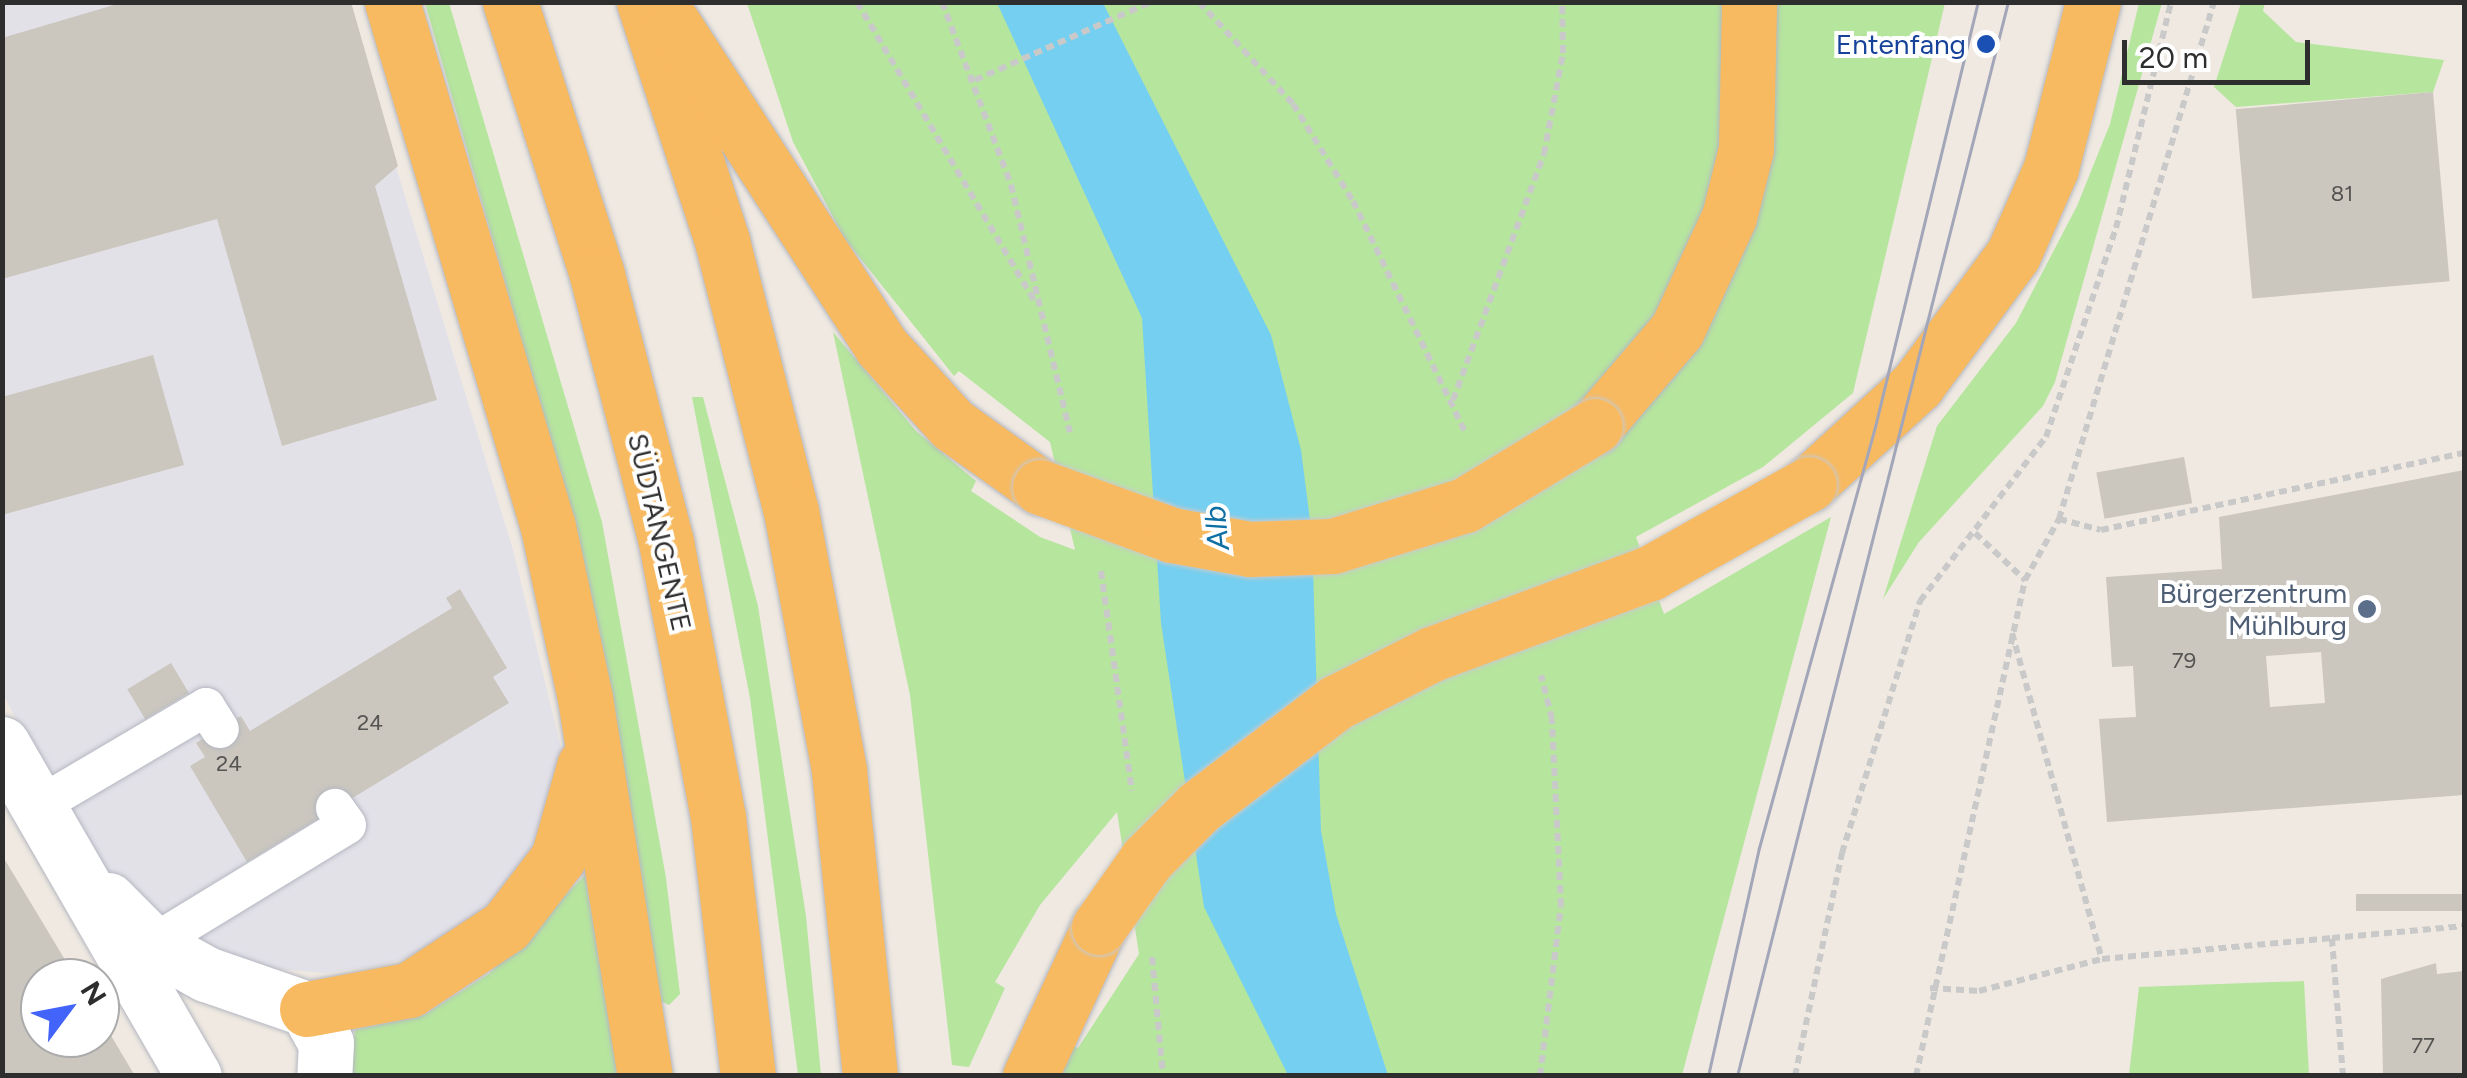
<!DOCTYPE html>
<meta charset="utf-8">
<style>
body{margin:0}
#map{position:relative;width:2467px;height:1078px;overflow:hidden;background:#efe9e1;font-family:Figtree,sans-serif}
div>[style]{position:absolute}
.industrial>*{inset:0;background:#e3e1e8}
.green>*{inset:0;background:#b6e59e}
.water>*{inset:0;background:#75cff0}
.building>*{inset:0;background:#cbc7bf;transform-origin:0 0}
.path>*{height:6px;margin-top:-3px;transform-origin:0;background:repeating-linear-gradient(90deg,#c9c9c9 0 8px,transparent 0 13px)}
.roads{filter:drop-shadow(0 0 2px #b4b7c1) drop-shadow(0 0 2px #b4b7c1)}
.service>*{height:38px;margin:-19px;padding:0 19px;transform-origin:19px;border-radius:19px;background:#fff}
.minor>*{height:55px;margin:-27.5px;padding:0 27.5px;transform-origin:27.5px;border-radius:27.5px;background:#fff}
.trunk>*{height:55px;margin:-27.5px;padding:0 27.5px;transform-origin:27.5px;border-radius:27.5px;background:#f8ba60}
.tram>*{height:2.5px;margin:-1.25px;padding:0 1.25px;transform-origin:1.25px;border-radius:1.25px;background:#a3a6b8}
.bridges{filter:drop-shadow(0 0 2px #c9c9c9) drop-shadow(0 0 2px #c9c9c9)}
.trunk-bridge>*{height:55px;margin:-27.5px;padding:0 27.5px;transform-origin:27.5px;border-radius:27.5px;background:#f8ba60}
.dots>*{width:28px;height:28px;translate:-50% -50%;box-sizing:border-box;border:5px solid #fff;border-radius:50%}
span{translate:-50% -50%;white-space:nowrap;text-align:center;line-height:1.15;-webkit-text-stroke:8px #fff;paint-order:stroke}
.number-label{font-size:22px;color:#555452}
.number-label span{-webkit-text-stroke-width:0}
.transit-label{font-size:28px;color:#164399}
.right{translate:-100% -50%;text-align:right}
.street-label{font-size:28px;color:#2e2e2e}
.service-label{font-size:28px;color:#4e5e75}
.water-label{font-size:30px;color:#0d6fa3;font-style:italic}
.frame{position:absolute;inset:0;border:5px solid #2e2e2e;pointer-events:none}
.north{position:absolute;left:20px;top:958px;width:100px;height:100px;box-sizing:border-box;background:#fff;border:2px solid #ababab;border-radius:50%;rotate:58deg;font-size:28px;font-weight:700;line-height:40px;text-align:center;color:#2e2e2e}
.north::after{content:'';display:block;margin:auto;width:35px;height:45px;background:#4264fb;clip-path:polygon(50% 0,100% 100%,50% 72%,0 100%)}
.scale{position:absolute;left:2122px;top:40px;width:188px;height:45px;box-sizing:border-box;border:5px solid #2e2e2e;border-top:0;padding-left:12px;font-size:30px;line-height:35px;white-space:nowrap;color:#2e2e2e;-webkit-text-stroke:8px #fff;paint-order:stroke}
</style>
<div id="map">
<div class="industrial">
<i style="clip-path:polygon(3px 3px,346px 3px,513px 550px,561px 748px,539px 834px,506px 892px,446px 944px,384px 965px,325px 973px,266px 968px,177px 933px,118px 886px,73px 829px,3px 694px)"></i>
</div>
<div class="green">
<i style="clip-path:polygon(425px 3px,449px 3px,602px 522px,666px 878px,680px 994px,669px 1005px,661px 1001px,574px 523px)"></i>
<i style="clip-path:polygon(747px 3px,1945px 3px,1853px 393px,1763px 467px,1636px 537px,1664px 614px,1831px 517px,1682px 1075px,1053px 1075px,1068px 1043px,1078px 1048px,1139px 954px,1117px 812px,1040px 905px,995px 982px,1005px 988px,969px 1067px,952px 1065px,910px 695px,833px 332px,916px 431px,976px 481px,971px 491px,1040px 537px,1075px 550px,1050px 442px,959px 371px,954px 376px,845px 239px,793px 142px)"></i>
<i style="clip-path:polygon(2139px 3px,2162px 3px,2055px 382px,2043px 406px,1919px 542px,1883px 599px,1937px 426px,2016px 323px,2077px 206px,2110px 124px)"></i>
<i style="clip-path:polygon(2241px 3px,2265px 3px,2263px 11px,2296px 42px,2444px 60px,2433px 92px,2236px 107px,2214px 87px)"></i>
<i style="clip-path:polygon(692px 397px,703px 397px,758px 606px,806px 916px,821px 1075px,798px 1075px,750px 698px)"></i>
<i style="clip-path:polygon(585px 875px,619px 1075px,350px 1076px,355px 1030px,424px 1015px,490px 973px)"></i>
<i style="clip-path:polygon(2304px 981px,2309px 1075px,2129px 1075px,2139px 987px)"></i>
</div>
<div class="water">
<i style="clip-path:polygon(997px 3px,1103px 3px,1271px 335px,1301px 450px,1312px 536px,1321px 831px,1336px 914px,1388px 1075px,1288px 1075px,1204px 907px,1161px 623px,1142px 318px)"></i>
</div>
<div class="building">
<i style="clip-path:polygon(124px 2px,351px 2px,398px 166px,375px 186px,437px 400px,282px 446px,217px 219px,2px 279px,2px 38px)"></i>
<i style="left:2433px;top:92px;width:190px;height:198px;rotate:85deg"></i>
<i style="clip-path:polygon(153px 355px,184px 465px,2px 515px,2px 397px)"></i>
<i style="left:2184px;top:457px;width:47px;height:89px;rotate:80deg"></i>
<i style="clip-path:polygon(evenodd,2464px 470px,2464px 795px,2107px 822px,2099px 719px,2136px 717px,2133px 666px,2112px 667px,2106px 577px,2222px 569px,2219px 517px,2464px 470px,2321px 652px,2325px 703px,2270px 707px,2266px 656px,2321px 652px)"></i>
<i style="clip-path:polygon(460px 589px,507px 668px,493px 677px,509px 703px,247px 862px,190px 766px,205px 757px,196px 743px,241px 716px,250px 731px,452px 608px,446px 598px)"></i>
<i style="left:171px;top:663px;width:35px;height:51px;rotate:59deg"></i>
<i style="clip-path:polygon(2px 855px,76px 978px,40px 978px,40px 1038px,100px 1038px,100px 1017px,135px 1076px,2px 1076px)"></i>
<i style="left:2464px;top:894px;width:17px;height:108px;rotate:90deg"></i>
<i style="clip-path:polygon(2436px 963px,2437px 974px,2464px 971px,2464px 1076px,2383px 1076px,2381px 979px)"></i>
</div>
<div class="path">
<i style="left:857px;top:2px;width:349px;rotate:59.3deg"></i>
<i style="left:942px;top:2px;width:196px;rotate:69.3deg"></i>
<i style="left:1011px;top:185px;width:254px;rotate:76.6deg"></i>
<i style="left:1199px;top:2px;width:139px;rotate:47.3deg"></i>
<i style="left:1293px;top:104px;width:114px;rotate:58.3deg"></i>
<i style="left:1353px;top:201px;width:259px;rotate:64.1deg"></i>
<i style="left:975px;top:80px;width:193px;rotate:-23.9deg"></i>
<i style="left:1453px;top:400px;width:262px;rotate:-69.7deg"></i>
<i style="left:1544px;top:154px;width:103px;rotate:-79.3deg"></i>
<i style="left:1563px;top:53px;width:51px;rotate:-91.1deg"></i>
<i style="left:2059px;top:519px;width:43px;rotate:14.7deg"></i>
<i style="left:2101px;top:530px;width:371px;rotate:-12deg"></i>
<i style="left:1975px;top:533px;width:69px;rotate:43.2deg"></i>
<i style="left:1101px;top:571px;width:222px;rotate:82deg"></i>
<i style="left:2012px;top:633px;width:338px;rotate:74.6deg"></i>
<i style="left:2102px;top:959px;width:231px;rotate:-5.2deg"></i>
<i style="left:1152px;top:957px;width:120px;rotate:84.7deg"></i>
<i style="left:1930px;top:988px;width:49px;rotate:3.5deg"></i>
<i style="left:1979px;top:991px;width:127px;rotate:-14.6deg"></i>
<i style="left:1540px;top:1076px;width:171px;rotate:-83deg"></i>
<i style="left:1561px;top:906px;width:187px;rotate:-92.8deg"></i>
<i style="left:1552px;top:719px;width:45px;rotate:-104deg"></i>
<i style="left:1795px;top:1076px;width:228px;rotate:-78.1deg"></i>
<i style="left:1842px;top:853px;width:264px;rotate:-72.8deg"></i>
<i style="left:1920px;top:601px;width:207px;rotate:-52.5deg"></i>
<i style="left:2046px;top:437px;width:220px;rotate:-71.5deg"></i>
<i style="left:2116px;top:228px;width:233px;rotate:-76.3deg"></i>
<i style="left:1916px;top:1076px;width:508px;rotate:-77.61deg"></i>
<i style="left:2025px;top:580px;width:70px;rotate:-60.9deg"></i>
<i style="left:2059px;top:519px;width:540px;rotate:-73.31deg"></i>
<i style="left:2343px;top:1076px;width:138px;rotate:-94.6deg"></i>
<i style="left:2332px;top:938px;width:133px;rotate:-5.2deg"></i>
</div>
<div class="roads">
<div class="service">
<i style="left:38px;top:806px;width:195px;rotate:-30.5deg"></i>
<i style="left:206px;top:707px;width:26px;rotate:58deg"></i>
<i style="left:152px;top:944px;width:228px;rotate:-31.4deg"></i>
<i style="left:347px;top:825px;width:21px;rotate:-125deg"></i>
</div>
<div class="minor">
<i style="left:2px;top:744px;width:384px;rotate:60deg"></i>
<i style="left:108px;top:900px;width:62px;rotate:45deg"></i>
<i style="left:152px;top:944px;width:62px;rotate:29.1deg"></i>
<i style="left:206px;top:974px;width:107px;rotate:19.1deg"></i>
<i style="left:307px;top:1009px;width:39px;rotate:61deg"></i>
<i style="left:326px;top:1043px;width:33px;rotate:93deg"></i>
</div>
<div class="trunk">
<i style="left:392px;top:2px;width:548px;rotate:73.45deg"></i>
<i style="left:548px;top:527px;width:175px;rotate:77.8deg"></i>
<i style="left:585px;top:698px;width:383px;rotate:81deg"></i>
<i style="left:510px;top:2px;width:287px;rotate:72.3deg"></i>
<i style="left:597px;top:275px;width:276px;rotate:75.5deg"></i>
<i style="left:666px;top:542px;width:280px;rotate:79.3deg"></i>
<i style="left:718px;top:817px;width:261px;rotate:83.4deg"></i>
<i style="left:644px;top:2px;width:251px;rotate:71.9deg"></i>
<i style="left:722px;top:241px;width:279px;rotate:75.7deg"></i>
<i style="left:791px;top:511px;width:264px;rotate:79.5deg"></i>
<i style="left:839px;top:771px;width:307px;rotate:84.2deg"></i>
<i style="left:673px;top:24px;width:383px;rotate:57.1deg"></i>
<i style="left:881px;top:346px;width:107px;rotate:47.7deg"></i>
<i style="left:953px;top:425px;width:107px;rotate:35.5deg"></i>
<i style="left:1595px;top:426px;width:126px;rotate:-49.5deg"></i>
<i style="left:1677px;top:330px;width:124px;rotate:-65.3deg"></i>
<i style="left:1729px;top:217px;width:70px;rotate:-76deg"></i>
<i style="left:1746px;top:149px;width:147px;rotate:-88.8deg"></i>
<i style="left:1809px;top:484px;width:147px;rotate:-42.5deg"></i>
<i style="left:1917px;top:385px;width:162px;rotate:-53.6deg"></i>
<i style="left:2013px;top:255px;width:95px;rotate:-66.4deg"></i>
<i style="left:2051px;top:168px;width:171px;rotate:-75.8deg"></i>
<i style="left:307px;top:1009px;width:104px;rotate:-10.6deg"></i>
<i style="left:409px;top:990px;width:116px;rotate:-33.4deg"></i>
<i style="left:506px;top:926px;width:86px;rotate:-52.6deg"></i>
<i style="left:558px;top:858px;width:96px;rotate:-74.2deg"></i>
<i style="left:1030px;top:1076px;width:164px;rotate:-65.2deg"></i>
</div>
</div>
<div class="tram">
<i style="left:1708px;top:1076px;width:234px;rotate:-77.4deg"></i>
<i style="left:1759px;top:848px;width:437px;rotate:-74.6deg"></i>
<i style="left:1875px;top:427px;width:437px;rotate:-76.4deg"></i>
<i style="left:1737px;top:1076px;width:1108px;rotate:-75.84deg"></i>
</div>
<div class="bridges">
<div class="trunk-bridge">
<i style="left:1040px;top:487px;width:140px;rotate:20deg"></i>
<i style="left:1172px;top:535px;width:79px;rotate:10.2deg"></i>
<i style="left:1250px;top:549px;width:83px;rotate:-2.1deg"></i>
<i style="left:1333px;top:546px;width:138px;rotate:-17.3deg"></i>
<i style="left:1465px;top:505px;width:152px;rotate:-31.3deg"></i>
<i style="left:1099px;top:927px;width:83px;rotate:-54.8deg"></i>
<i style="left:1147px;top:859px;width:74px;rotate:-45deg"></i>
<i style="left:1199px;top:807px;width:173px;rotate:-37.3deg"></i>
<i style="left:1337px;top:702px;width:106px;rotate:-26.8deg"></i>
<i style="left:1432px;top:654px;width:233px;rotate:-20.4deg"></i>
<i style="left:1650px;top:573px;width:182px;rotate:-29.2deg"></i>
</div>
</div>
<div class="dots">
<i style="left:1986px;top:44px;background:#1a4fb4"></i>
<i style="left:2367px;top:609px;background:#5c6f8a"></i>
</div>
<div class="number-label">
<span style="left:2342px;top:194px">81</span>
<span style="left:2184px;top:661px">79</span>
<span style="left:370px;top:723px">24</span>
<span style="left:229px;top:764px">24</span>
<span style="left:2423px;top:1046px">77</span>
</div>
<div class="transit-label">
<span class="right" style="left:1966px;top:44px">Entenfang</span>
</div>
<div class="street-label">
<span style="left:660px;top:532px;rotate:77deg">SÜDTANGENTE</span>
</div>
<div class="service-label">
<span class="right" style="left:2347px;top:609px">Bürgerzentrum<br>Mühlburg</span>
</div>
<div class="water-label">
<span style="left:1217px;top:528px;rotate:-96deg">Alb</span>
</div>
<div class="frame"></div>
<div class="north">N</div>
<div class="scale">20 m</div>
</div>
